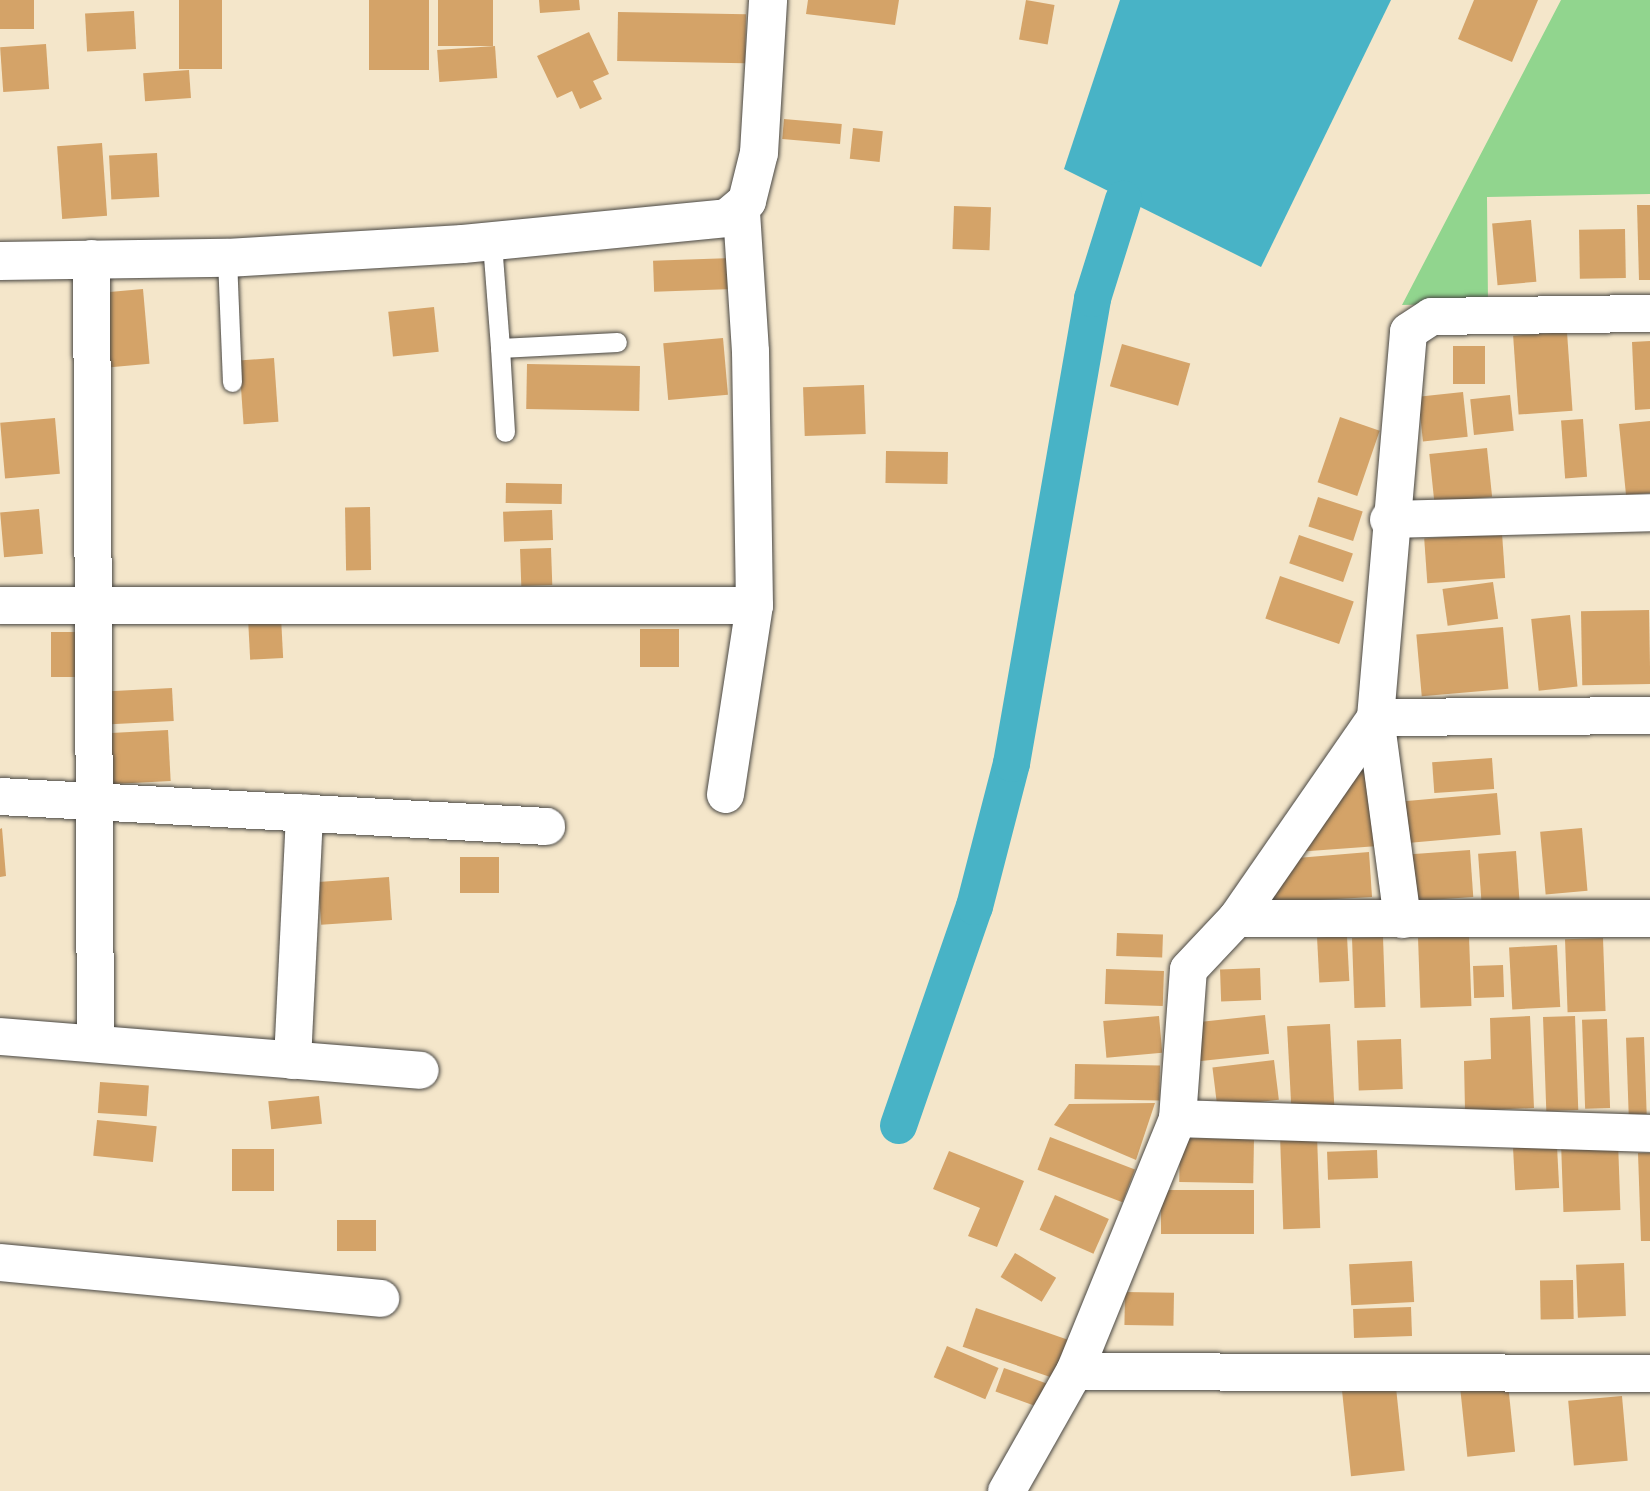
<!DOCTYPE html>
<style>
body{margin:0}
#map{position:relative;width:1650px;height:1491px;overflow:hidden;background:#f4e6ca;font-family:"IM FELL Double Pica",serif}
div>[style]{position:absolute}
.green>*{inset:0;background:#91d58e}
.water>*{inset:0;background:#48b3c6}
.canal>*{height:37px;margin:-18.5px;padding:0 18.5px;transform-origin:18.5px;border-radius:18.5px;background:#48b3c6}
.building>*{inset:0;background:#d4a368;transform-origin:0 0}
.roads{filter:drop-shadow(0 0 2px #494743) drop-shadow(0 0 2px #494743)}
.service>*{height:19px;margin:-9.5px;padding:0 9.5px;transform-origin:9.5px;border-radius:9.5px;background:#fff}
.minor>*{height:37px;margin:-18.5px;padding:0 18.5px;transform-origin:18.5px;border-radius:18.5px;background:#fff}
.tertiary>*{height:38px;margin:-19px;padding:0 19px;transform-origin:19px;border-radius:19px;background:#fff}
span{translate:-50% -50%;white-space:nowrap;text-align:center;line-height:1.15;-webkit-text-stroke:5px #fcf5e5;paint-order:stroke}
</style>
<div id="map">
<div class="green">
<i style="clip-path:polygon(1561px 0,1650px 0,1650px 194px,1487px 197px,1488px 303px,1402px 305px)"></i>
</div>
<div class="water">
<i style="clip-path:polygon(1120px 0,1391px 0,1261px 267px,1064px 169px)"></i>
</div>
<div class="canal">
<i style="left:898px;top:1125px;width:232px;rotate:-70.9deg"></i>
<i style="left:974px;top:906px;width:148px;rotate:-75.5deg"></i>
<i style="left:1011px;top:763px;width:472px;rotate:-80.1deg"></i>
<i style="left:1092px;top:298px;width:104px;rotate:-72.6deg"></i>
</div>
<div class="building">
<i style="left:0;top:0;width:34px;height:29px"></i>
<i style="left:179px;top:0;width:43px;height:69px"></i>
<i style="left:369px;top:0;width:60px;height:70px"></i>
<i style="left:438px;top:0;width:55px;height:46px"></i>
<i style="clip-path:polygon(539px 0,579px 0,580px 10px,540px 13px)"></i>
<i style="clip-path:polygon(808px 0,899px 0,895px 25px,806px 14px)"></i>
<i style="left:1026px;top:0;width:29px;height:40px;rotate:10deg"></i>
<i style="clip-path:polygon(1474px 0,1538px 0,1512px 62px,1458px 39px)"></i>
<i style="left:134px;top:11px;width:38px;height:49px;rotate:87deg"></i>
<i style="left:618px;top:12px;width:128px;height:49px;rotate:1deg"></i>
<i style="clip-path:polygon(589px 32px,609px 74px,593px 81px,602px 99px,580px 109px,572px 91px,557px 98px,537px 56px)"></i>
<i style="left:46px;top:44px;width:45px;height:46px;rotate:86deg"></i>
<i style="left:495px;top:46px;width:32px;height:58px;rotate:86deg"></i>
<i style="left:189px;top:70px;width:28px;height:46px;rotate:86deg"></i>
<i style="left:784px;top:119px;width:58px;height:20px;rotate:5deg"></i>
<i style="left:853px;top:128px;width:30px;height:31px;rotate:6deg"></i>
<i style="left:102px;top:143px;width:73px;height:45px;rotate:86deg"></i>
<i style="left:157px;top:153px;width:44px;height:48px;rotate:87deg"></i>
<i style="clip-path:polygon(1637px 205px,1650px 205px,1650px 280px,1639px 280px)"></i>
<i style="left:954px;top:206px;width:37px;height:43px;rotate:2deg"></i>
<i style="left:1531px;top:220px;width:62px;height:39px;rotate:85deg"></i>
<i style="left:1625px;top:229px;width:49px;height:46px;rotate:89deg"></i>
<i style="left:732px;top:258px;width:31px;height:79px;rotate:88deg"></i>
<i style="left:143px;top:289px;width:75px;height:42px;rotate:85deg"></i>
<i style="left:434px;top:307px;width:45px;height:46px;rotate:84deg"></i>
<i style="left:1567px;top:332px;width:79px;height:54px;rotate:86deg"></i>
<i style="left:723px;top:338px;width:57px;height:60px;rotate:85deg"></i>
<i style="clip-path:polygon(1650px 341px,1650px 409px,1635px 410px,1632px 342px)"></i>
<i style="left:1122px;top:344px;width:71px;height:44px;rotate:16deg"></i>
<i style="left:1453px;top:346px;width:32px;height:38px"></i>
<i style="left:274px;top:358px;width:64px;height:35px;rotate:86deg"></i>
<i style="left:527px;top:364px;width:113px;height:45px;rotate:1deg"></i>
<i style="left:864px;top:385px;width:49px;height:61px;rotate:88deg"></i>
<i style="left:1463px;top:392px;width:45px;height:45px;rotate:84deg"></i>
<i style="left:1510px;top:395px;width:36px;height:40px;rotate:84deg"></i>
<i style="left:1340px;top:417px;width:42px;height:69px;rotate:19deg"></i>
<i style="left:55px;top:418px;width:56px;height:55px;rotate:85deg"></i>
<i style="left:1583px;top:419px;width:58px;height:22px;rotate:86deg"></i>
<i style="clip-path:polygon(1650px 421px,1650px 493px,1626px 495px,1619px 424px)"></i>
<i style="left:1487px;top:448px;width:49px;height:58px;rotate:84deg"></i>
<i style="left:886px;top:451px;width:62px;height:32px;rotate:1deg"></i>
<i style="left:506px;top:483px;width:56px;height:20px;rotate:1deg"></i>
<i style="left:1318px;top:497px;width:47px;height:31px;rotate:18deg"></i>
<i style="left:370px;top:507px;width:63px;height:25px;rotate:89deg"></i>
<i style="left:39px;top:509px;width:45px;height:39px;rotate:85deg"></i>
<i style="left:552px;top:510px;width:30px;height:49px;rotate:88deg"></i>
<i style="left:1502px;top:533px;width:45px;height:78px;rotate:86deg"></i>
<i style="left:1299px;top:535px;width:57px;height:30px;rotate:19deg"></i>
<i style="left:551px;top:548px;width:37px;height:31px;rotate:88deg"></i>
<i style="left:1280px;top:576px;width:78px;height:45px;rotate:19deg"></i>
<i style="left:1493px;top:582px;width:37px;height:51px;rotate:82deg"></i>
<i style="left:1649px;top:610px;width:74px;height:68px;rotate:89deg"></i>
<i style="left:1570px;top:615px;width:72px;height:39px;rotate:84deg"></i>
<i style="left:281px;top:617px;width:41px;height:33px;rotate:87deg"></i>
<i style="left:1503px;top:627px;width:62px;height:87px;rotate:85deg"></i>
<i style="left:679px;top:629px;width:38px;height:39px;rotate:90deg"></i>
<i style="left:82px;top:632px;width:45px;height:31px;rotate:90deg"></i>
<i style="left:172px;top:688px;width:33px;height:63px;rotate:87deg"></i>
<i style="left:168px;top:730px;width:51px;height:62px;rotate:87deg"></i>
<i style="left:1492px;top:758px;width:31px;height:60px;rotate:86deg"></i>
<i style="clip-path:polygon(1346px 770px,1368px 770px,1378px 846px,1296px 852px)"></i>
<i style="left:1497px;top:793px;width:42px;height:99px;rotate:85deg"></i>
<i style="clip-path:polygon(2px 828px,6px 876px,0 877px,0 829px)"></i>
<i style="left:1582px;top:828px;width:63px;height:42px;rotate:85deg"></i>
<i style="left:1470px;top:850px;width:47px;height:70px;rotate:86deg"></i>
<i style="left:1516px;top:851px;width:54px;height:38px;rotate:86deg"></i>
<i style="clip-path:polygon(1369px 852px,1372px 897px,1267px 903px,1297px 858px)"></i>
<i style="left:460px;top:857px;width:39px;height:36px"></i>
<i style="left:389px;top:877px;width:43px;height:71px;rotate:86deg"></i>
<i style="left:1117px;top:933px;width:46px;height:23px;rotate:2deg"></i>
<i style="left:1347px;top:936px;width:45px;height:30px;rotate:87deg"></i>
<i style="left:1469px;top:936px;width:70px;height:51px;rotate:88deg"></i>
<i style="left:1383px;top:937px;width:70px;height:31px;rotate:88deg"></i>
<i style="left:1603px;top:938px;width:73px;height:38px;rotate:88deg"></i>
<i style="left:1557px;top:945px;width:62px;height:48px;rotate:87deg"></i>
<i style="left:1503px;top:965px;width:32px;height:30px;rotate:88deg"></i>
<i style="left:1260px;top:968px;width:32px;height:40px;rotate:88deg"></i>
<i style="left:1106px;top:969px;width:58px;height:35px;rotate:2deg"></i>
<i style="left:1265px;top:1015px;width:39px;height:73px;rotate:84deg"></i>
<i style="left:1159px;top:1016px;width:37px;height:56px;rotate:85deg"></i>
<i style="clip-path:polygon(1530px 1016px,1534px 1108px,1465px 1111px,1464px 1061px,1491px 1059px,1490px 1018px)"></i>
<i style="left:1575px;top:1016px;width:94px;height:32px;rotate:88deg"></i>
<i style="left:1607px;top:1019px;width:89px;height:25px;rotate:88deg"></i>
<i style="left:1330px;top:1024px;width:81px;height:43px;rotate:87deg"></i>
<i style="left:1644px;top:1037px;width:77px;height:18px;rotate:88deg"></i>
<i style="left:1401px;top:1039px;width:50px;height:44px;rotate:88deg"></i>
<i style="left:1274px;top:1060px;width:40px;height:62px;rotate:83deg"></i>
<i style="left:1075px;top:1064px;width:85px;height:35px;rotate:1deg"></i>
<i style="left:100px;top:1082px;width:49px;height:31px;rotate:4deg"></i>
<i style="left:319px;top:1096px;width:28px;height:51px;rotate:84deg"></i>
<i style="clip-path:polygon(1155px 1103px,1136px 1160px,1054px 1125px,1069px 1104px)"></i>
<i style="left:97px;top:1120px;width:60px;height:36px;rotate:6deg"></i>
<i style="left:1317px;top:1135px;width:93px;height:37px;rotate:88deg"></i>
<i style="left:1050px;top:1137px;width:91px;height:35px;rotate:21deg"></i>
<i style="left:1180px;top:1138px;width:74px;height:44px;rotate:1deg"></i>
<i style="left:1618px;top:1141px;width:69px;height:57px;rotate:88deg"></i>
<i style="left:1557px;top:1146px;width:42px;height:44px;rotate:87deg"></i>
<i style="left:232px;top:1149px;width:42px;height:42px"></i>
<i style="left:1377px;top:1150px;width:28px;height:50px;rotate:88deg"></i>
<i style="clip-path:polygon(949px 1151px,1024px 1181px,997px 1247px,968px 1236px,980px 1208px,933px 1189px)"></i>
<i style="clip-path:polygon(1638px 1153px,1650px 1153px,1650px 1241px,1641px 1241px)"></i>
<i style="left:1254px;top:1190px;width:44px;height:93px;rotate:90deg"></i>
<i style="left:1055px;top:1195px;width:59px;height:38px;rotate:24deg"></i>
<i style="left:337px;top:1220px;width:39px;height:31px"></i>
<i style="left:1015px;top:1253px;width:48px;height:28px;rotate:31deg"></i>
<i style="left:1412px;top:1261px;width:41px;height:63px;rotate:87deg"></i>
<i style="left:1624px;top:1263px;width:53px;height:48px;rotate:88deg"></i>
<i style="left:1573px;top:1280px;width:39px;height:33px;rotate:89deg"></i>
<i style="left:1125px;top:1292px;width:49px;height:33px;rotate:1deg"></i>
<i style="left:1411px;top:1307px;width:29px;height:58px;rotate:88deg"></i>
<i style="left:976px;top:1308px;width:101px;height:41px;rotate:19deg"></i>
<i style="left:947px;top:1346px;width:56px;height:34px;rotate:23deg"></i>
<i style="left:1004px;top:1368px;width:46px;height:25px;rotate:20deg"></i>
<i style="left:1395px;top:1378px;width:93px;height:54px;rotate:84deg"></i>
<i style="left:1508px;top:1384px;width:68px;height:48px;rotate:84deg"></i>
<i style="left:1622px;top:1396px;width:65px;height:54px;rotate:85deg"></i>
</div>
<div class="roads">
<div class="service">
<i style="left:492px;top:243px;width:105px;rotate:85.6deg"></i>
<i style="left:500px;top:348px;width:117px;rotate:-2.9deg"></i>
<i style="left:227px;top:258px;width:124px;rotate:87.7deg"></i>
<i style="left:500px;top:348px;width:84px;rotate:86.6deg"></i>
</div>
<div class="minor">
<i style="left:91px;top:258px;width:783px;rotate:89.71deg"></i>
<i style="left:1388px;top:519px;width:262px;rotate:-1.5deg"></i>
<i style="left:0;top:605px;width:754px"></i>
<i style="left:725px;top:794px;width:191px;rotate:-81.3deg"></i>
<i style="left:754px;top:605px;width:254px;rotate:-90.9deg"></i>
<i style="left:750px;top:351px;width:138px;rotate:-93.7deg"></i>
<i style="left:0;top:796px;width:547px;rotate:3.14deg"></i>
<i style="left:1236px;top:918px;width:414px"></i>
<i style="left:1402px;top:919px;width:204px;rotate:-97.6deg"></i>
<i style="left:1375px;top:717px;width:275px;rotate:-0.4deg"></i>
<i style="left:0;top:1036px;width:421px;rotate:4.6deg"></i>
<i style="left:292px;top:1060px;width:248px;rotate:-87.2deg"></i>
<i style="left:1177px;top:1118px;width:473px;rotate:1.8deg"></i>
<i style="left:0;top:1262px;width:382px;rotate:5.4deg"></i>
<i style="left:1074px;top:1371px;width:576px;rotate:0.2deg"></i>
<i style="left:1006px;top:1491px;width:138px;rotate:-60.5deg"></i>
<i style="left:1074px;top:1371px;width:273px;rotate:-67.8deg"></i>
<i style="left:1177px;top:1118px;width:149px;rotate:-85.8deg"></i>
<i style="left:1188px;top:969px;width:70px;rotate:-46.7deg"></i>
<i style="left:1236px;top:918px;width:244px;rotate:-55.3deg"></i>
<i style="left:1375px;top:717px;width:387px;rotate:-85.1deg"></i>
<i style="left:1408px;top:331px;width:27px;rotate:-33deg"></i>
<i style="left:1431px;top:316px;width:219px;rotate:-0.8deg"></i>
</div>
<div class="tertiary">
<i style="left:0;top:261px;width:227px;rotate:-0.8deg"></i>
<i style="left:227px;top:258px;width:236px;rotate:-3.4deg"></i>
<i style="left:463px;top:244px;width:265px;rotate:-5.6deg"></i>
<i style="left:727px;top:218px;width:26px;rotate:-40deg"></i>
<i style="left:747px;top:201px;width:49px;rotate:-76deg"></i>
<i style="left:759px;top:153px;width:153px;rotate:-86.6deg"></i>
</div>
</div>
</div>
